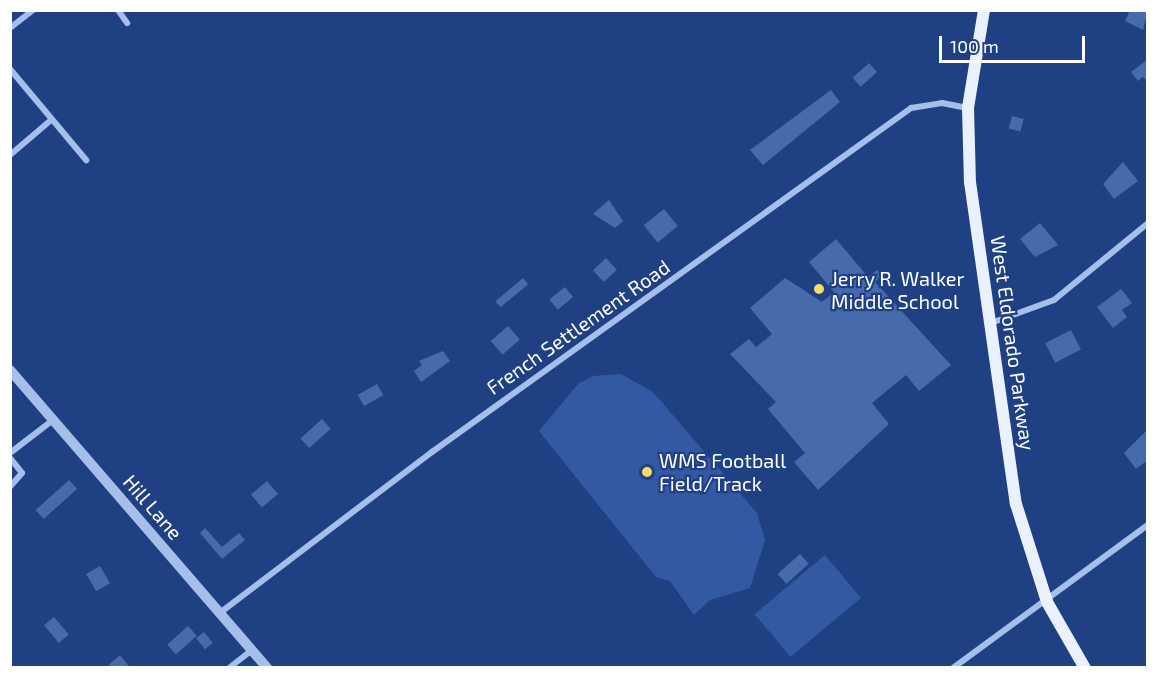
<!DOCTYPE html>
<style>
body{margin:0}
#map{position:relative;width:1158px;height:678px;overflow:hidden;background:#1f4184;font-family:"Exo 2",sans-serif}
div>[style]{position:absolute}
.green>*{inset:0;background:#3259a1;transform-origin:0 0}
.building>*{inset:0;background:#476aad;transform-origin:0 0}
.minor>*{height:6px;margin:-3px;padding:0 3px;transform-origin:3px;border-radius:3px;background:#a6beea}
.tertiary>*{height:10px;margin:-5px;padding:0 5px;transform-origin:5px;border-radius:5px;background:#a6beea}
.primary>*{height:12px;margin:-6px;padding:0 6px;transform-origin:6px;border-radius:6px;background:#eaf0fe}
.dots>*{width:16px;height:16px;translate:-50% -50%;box-sizing:border-box;border:3px solid #1f4184;border-radius:50%}
span{translate:-50% -50%;white-space:nowrap;text-align:center;line-height:1.15;-webkit-text-stroke:4.5px #1f4184;paint-order:stroke}
.poi-label{font-size:20px;color:#fff}
.left{translate:0 -50%;text-align:left}
.street-label{font-size:20px;color:#fff}
.frame{position:absolute;inset:0;border:12px solid #fff;pointer-events:none}
.scale{position:absolute;left:939px;top:36px;width:146px;height:27px;box-sizing:border-box;border:3px solid #fff;border-top:0;padding-left:8px;font-size:18px;line-height:21px;white-space:nowrap;color:#fff;-webkit-text-stroke:4px #1f4184;paint-order:stroke}
</style>
<div id="map">
<div class="green">
<i style="clip-path:polygon(621px 374px,653px 392px,757px 513px,765px 540px,750px 588px,710px 600px,694px 615px,670px 581px,656px 577px,539px 431px,578px 384px,593px 376px)"></i>
<i style="left:825px;top:555px;width:56px;height:92px;rotate:50deg"></i>
</div>
<div class="building">
<i style="clip-path:polygon(1130px 10px,1148px 10px,1143px 30px,1125px 21px)"></i>
<i style="clip-path:polygon(1148px 59px,1148px 82px,1143px 77px,1138px 81px,1131px 72px)"></i>
<i style="left:869px;top:63px;width:12px;height:22px;rotate:48deg"></i>
<i style="clip-path:polygon(831px 90px,840px 102px,763px 165px,750px 150px)"></i>
<i style="left:1012px;top:116px;width:12px;height:13px;rotate:14deg"></i>
<i style="clip-path:polygon(1123px 162px,1138px 181px,1114px 199px,1103px 184px)"></i>
<i style="clip-path:polygon(609px 200px,623px 221px,615px 228px,593px 214px)"></i>
<i style="left:664px;top:209px;width:22px;height:26px;rotate:51deg"></i>
<i style="clip-path:polygon(1040px 223px,1058px 245px,1035px 257px,1020px 239px)"></i>
<i style="clip-path:polygon(836px 239px,868px 277px,877px 270px,882px 276px,875px 282px,951px 365px,919px 391px,906px 375px,872px 403px,889px 424px,818px 490px,794px 462px,805px 453px,768px 409px,776px 402px,730px 354px,749px 339px,756px 347px,772px 334px,750px 308px,785px 278px,822px 302px,834px 292px,809px 262px)"></i>
<i style="left:606px;top:258px;width:16px;height:18px;rotate:47deg"></i>
<i style="left:523px;top:278px;width:8px;height:36px;rotate:50deg"></i>
<i style="left:565px;top:287px;width:13px;height:20px;rotate:51deg"></i>
<i style="clip-path:polygon(1121px 289px,1132px 303px,1122px 310px,1127px 317px,1113px 328px,1097px 307px)"></i>
<i style="left:508px;top:326px;width:18px;height:23px;rotate:49deg"></i>
<i style="left:1071px;top:330px;width:22px;height:29px;rotate:63deg"></i>
<i style="clip-path:polygon(443px 351px,450px 361px,421px 382px,414px 371px,422px 365px,419px 361px)"></i>
<i style="left:377px;top:384px;width:13px;height:22px;rotate:61deg"></i>
<i style="left:322px;top:419px;width:13px;height:29px;rotate:48deg"></i>
<i style="clip-path:polygon(1148px 429px,1148px 460px,1136px 469px,1124px 453px)"></i>
<i style="left:69px;top:480px;width:12px;height:45px;rotate:48deg"></i>
<i style="left:267px;top:481px;width:17px;height:21px;rotate:50deg"></i>
<i style="clip-path:polygon(205px 528px,222px 547px,239px 533px,245px 540px,222px 559px,200px 533px)"></i>
<i style="left:800px;top:554px;width:13px;height:30px;rotate:48deg"></i>
<i style="left:100px;top:566px;width:20px;height:16px;rotate:60deg"></i>
<i style="left:54px;top:617px;width:23px;height:13px;rotate:50deg"></i>
<i style="left:188px;top:626px;width:13px;height:28px;rotate:48deg"></i>
<i style="left:204px;top:632px;width:14px;height:10px;rotate:51deg"></i>
<i style="clip-path:polygon(120px 655px,130px 668px,105px 668px)"></i>
</div>
<div class="minor">
<i style="left:118px;top:10px;width:16px;rotate:55deg"></i>
<i style="left:10px;top:28px;width:29px;rotate:-38deg"></i>
<i style="left:10px;top:69px;width:119px;rotate:50.1deg"></i>
<i style="left:10px;top:155px;width:54px;rotate:-40.5deg"></i>
<i style="left:991px;top:323px;width:67px;rotate:-20.1deg"></i>
<i style="left:1054px;top:300px;width:122px;rotate:-39.3deg"></i>
<i style="left:10px;top:453px;width:54px;rotate:-37.5deg"></i>
<i style="left:10px;top:458px;width:19px;rotate:51deg"></i>
<i style="left:22px;top:473px;width:18px;rotate:131deg"></i>
<i style="left:221px;top:612px;width:265px;rotate:-37.2deg"></i>
<i style="left:432px;top:452px;width:590px;rotate:-35.68deg"></i>
<i style="left:911px;top:108px;width:31px;rotate:-9deg"></i>
<i style="left:942px;top:103px;width:26px;rotate:11deg"></i>
<i style="left:229px;top:668px;width:29px;rotate:-38deg"></i>
<i style="left:953px;top:668px;width:242px;rotate:-36.3deg"></i>
</div>
<div class="tertiary">
<i style="left:10px;top:370px;width:394px;rotate:49.2deg"></i>
</div>
<div class="primary">
<i style="left:984px;top:10px;width:99px;rotate:99.3deg"></i>
<i style="left:968px;top:108px;width:74px;rotate:88.5deg"></i>
<i style="left:970px;top:182px;width:325px;rotate:81.9deg"></i>
<i style="left:1016px;top:504px;width:103px;rotate:72.4deg"></i>
<i style="left:1047px;top:602px;width:76px;rotate:60.1deg"></i>
</div>
<div class="dots">
<i style="left:819px;top:289px;background:#f8dc66"></i>
<i style="left:647px;top:472px;background:#f8dc66"></i>
</div>
<div class="poi-label">
<span class="left" style="left:831px;top:290px">Jerry R. Walker<br>Middle School</span>
<span class="left" style="left:659px;top:472px">WMS Football<br>Field/Track</span>
</div>
<div class="street-label">
<span style="left:578px;top:327px;rotate:-35deg">French Settlement Road</span>
<span style="left:1013px;top:343px;rotate:82deg">West Eldorado Parkway</span>
<span style="left:153px;top:507px;rotate:49deg">Hill Lane</span>
</div>
<div class="frame"></div>
<div class="scale">100 m</div>
</div>
